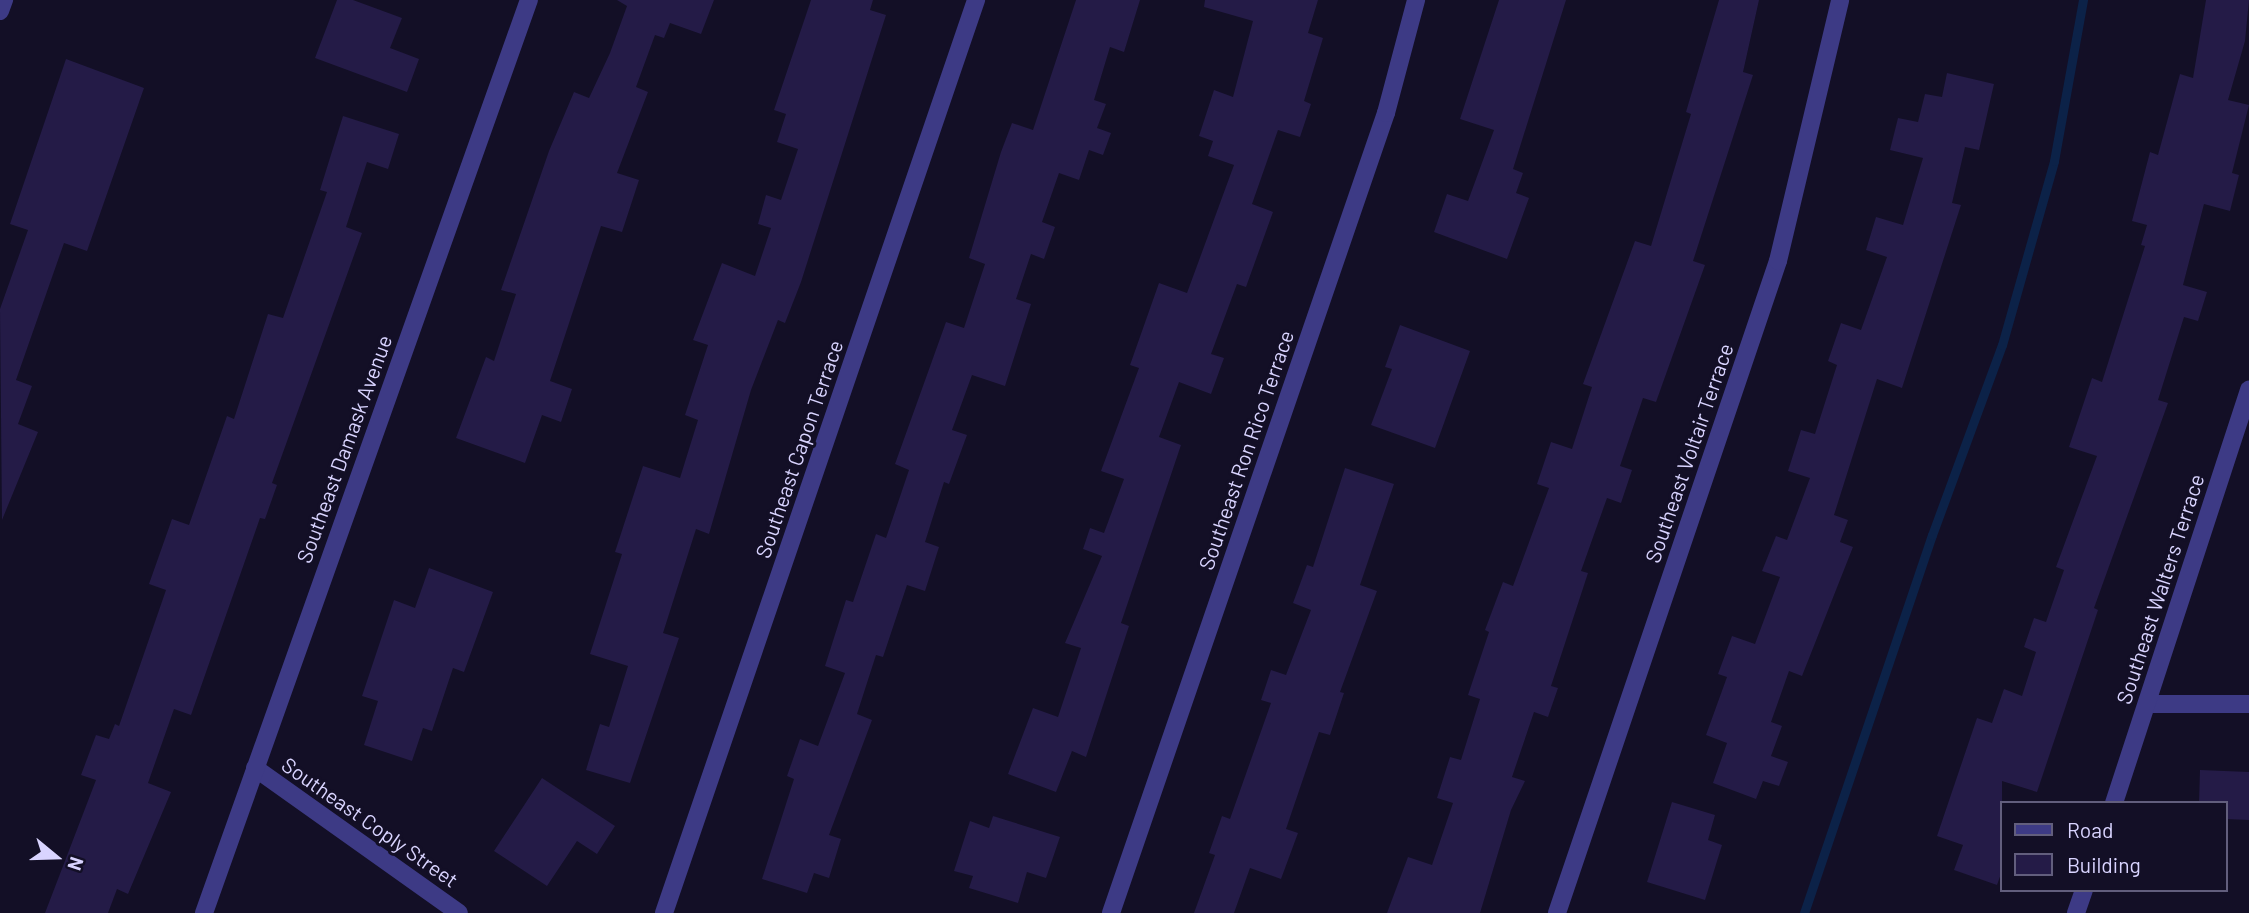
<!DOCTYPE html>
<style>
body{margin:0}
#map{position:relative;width:2249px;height:913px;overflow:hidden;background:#130f26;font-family:Barlow,sans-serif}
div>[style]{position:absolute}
.stream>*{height:9px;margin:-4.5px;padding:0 4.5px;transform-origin:4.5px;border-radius:4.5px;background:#0c2248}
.building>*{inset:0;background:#241b47}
.street>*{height:18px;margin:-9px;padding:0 9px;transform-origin:9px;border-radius:9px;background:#3d3a85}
span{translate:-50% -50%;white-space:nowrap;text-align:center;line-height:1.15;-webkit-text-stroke:6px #130f26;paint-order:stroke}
.street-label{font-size:21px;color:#d9d4ff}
.legend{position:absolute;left:2000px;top:801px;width:228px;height:91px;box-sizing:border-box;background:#130f26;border:2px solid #625e7d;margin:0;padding:9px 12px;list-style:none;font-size:21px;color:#d9d4ff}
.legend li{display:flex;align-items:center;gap:14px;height:35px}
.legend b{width:35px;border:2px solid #625e7d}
.north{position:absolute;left:21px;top:822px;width:70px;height:70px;-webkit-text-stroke:5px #130f26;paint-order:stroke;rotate:109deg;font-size:19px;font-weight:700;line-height:28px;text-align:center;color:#d9d4ff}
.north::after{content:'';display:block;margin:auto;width:24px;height:32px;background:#d9d4ff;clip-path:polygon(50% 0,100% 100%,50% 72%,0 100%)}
</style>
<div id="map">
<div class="stream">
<i style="left:1804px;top:913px;width:399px;rotate:-71.3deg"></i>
<i style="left:1932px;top:535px;width:202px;rotate:-69.8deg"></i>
<i style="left:2002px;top:345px;width:191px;rotate:-74.2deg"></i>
<i style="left:2054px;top:161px;width:164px;rotate:-79.8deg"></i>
</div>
<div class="building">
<i style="clip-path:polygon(337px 0,353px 0,402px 18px,390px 48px,419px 59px,407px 92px,315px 58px)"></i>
<i style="clip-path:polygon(617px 0,714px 0,701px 34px,670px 23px,664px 38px,655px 35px,636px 87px,648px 92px,617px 173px,639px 180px,622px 232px,601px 226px,550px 381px,572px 389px,561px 422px,542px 415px,525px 463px,456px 438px,486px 357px,494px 361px,516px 294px,501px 290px,549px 151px,574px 92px,589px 98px,610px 53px,627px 6px)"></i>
<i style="clip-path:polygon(811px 0,873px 0,870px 10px,886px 15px,801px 282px,785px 323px,778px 320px,751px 390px,709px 534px,696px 529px,663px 633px,679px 638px,630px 783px,586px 770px,600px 724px,609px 727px,628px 666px,590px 654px,622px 554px,615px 552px,643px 466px,680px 478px,698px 420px,685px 415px,708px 345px,693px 340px,722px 263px,755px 276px,771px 228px,758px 224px,766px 195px,781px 200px,798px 149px,777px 142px,786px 114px,774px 110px)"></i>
<i style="clip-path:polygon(1076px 0,1140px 0,1124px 52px,1110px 47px,1094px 100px,1106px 104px,1097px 128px,1111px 133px,1103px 155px,1089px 150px,1079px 180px,1059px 173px,1042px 222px,1055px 227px,1044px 259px,1031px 254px,1016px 299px,1031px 304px,1005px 386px,972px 375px,952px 430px,967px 435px,949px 484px,944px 482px,925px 542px,939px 547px,925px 591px,907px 585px,883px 657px,876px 655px,857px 714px,872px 720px,829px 835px,841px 839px,829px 878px,814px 873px,807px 893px,762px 879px,794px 779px,787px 776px,800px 739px,818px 746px,845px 673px,825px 666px,846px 600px,853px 602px,876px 534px,886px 538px,909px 470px,895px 464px,946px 322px,964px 328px,985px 264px,969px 258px,1001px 152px,1012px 123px,1033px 130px)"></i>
<i style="clip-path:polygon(1205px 0,1318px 0,1308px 33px,1323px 38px,1304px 101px,1311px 104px,1300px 137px,1278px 130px,1252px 204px,1273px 212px,1246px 287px,1237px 284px,1211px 354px,1224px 358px,1211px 394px,1179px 382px,1159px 437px,1181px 445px,1121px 623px,1129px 626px,1086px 757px,1072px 751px,1056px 792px,1008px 774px,1033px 708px,1058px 717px,1081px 648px,1065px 643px,1102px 556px,1083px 549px,1090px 528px,1104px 533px,1124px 479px,1101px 471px,1139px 368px,1130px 365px,1159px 283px,1187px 293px,1234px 165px,1208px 156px,1213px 141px,1199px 136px,1214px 90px,1233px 97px,1253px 21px,1204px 7px)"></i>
<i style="clip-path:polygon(1499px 0,1566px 0,1513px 169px,1523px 173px,1516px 193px,1529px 198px,1507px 259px,1434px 232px,1447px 194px,1468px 201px,1494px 130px,1460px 119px)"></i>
<i style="clip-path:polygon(1719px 0,1759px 0,1743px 72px,1753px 75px,1693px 261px,1705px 265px,1656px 402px,1643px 398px,1620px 466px,1632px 470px,1621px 503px,1607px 498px,1581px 571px,1588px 573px,1551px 686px,1558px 688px,1548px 717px,1534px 712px,1512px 777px,1525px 781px,1511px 810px,1480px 913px,1387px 913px,1408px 857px,1432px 865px,1453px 803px,1437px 798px,1450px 757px,1461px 760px,1480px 699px,1468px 695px,1489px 632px,1485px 630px,1503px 582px,1513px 586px,1549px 488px,1537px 484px,1551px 442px,1572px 449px,1592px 387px,1583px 384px,1635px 241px,1651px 246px,1691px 114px,1686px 112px)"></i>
<i style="clip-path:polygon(2206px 0,2249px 0,2245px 41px,2228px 100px,2249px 105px,2232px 173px,2239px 175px,2230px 211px,2204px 204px,2183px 285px,2207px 292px,2198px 321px,2184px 317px,2158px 400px,2168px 403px,2094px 608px,2098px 610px,2037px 792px,2002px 781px,2002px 871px,1997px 885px,1954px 870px,1963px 845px,1937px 836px,1977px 718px,1992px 723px,2004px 689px,2022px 696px,2036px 652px,2024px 647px,2034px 618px,2046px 622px,2064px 570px,2056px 567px,2097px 456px,2069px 447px,2092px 378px,2102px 382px,2145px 246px,2141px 245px,2147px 225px,2132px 221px,2150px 152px,2158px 155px,2180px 74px,2193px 78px)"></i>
<i style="clip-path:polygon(66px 59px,144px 88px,87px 251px,64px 243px,16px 380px,32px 386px,18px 424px,38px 432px,2px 520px,0 309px,28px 230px,10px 224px)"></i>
<i style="clip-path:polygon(1947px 73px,1994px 84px,1979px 150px,1965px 147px,1952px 203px,1961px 205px,1902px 388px,1877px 379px,1834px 515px,1848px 520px,1840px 542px,1853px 547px,1802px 676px,1789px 671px,1771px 722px,1782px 726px,1771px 756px,1788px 762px,1779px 786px,1763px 781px,1756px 799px,1713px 783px,1727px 743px,1706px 735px,1727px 677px,1718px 674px,1732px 636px,1755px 644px,1780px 577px,1762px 571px,1776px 536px,1787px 540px,1810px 478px,1788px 471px,1801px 430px,1815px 434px,1837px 365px,1828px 361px,1841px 323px,1861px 330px,1887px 257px,1866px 250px,1876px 217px,1903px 225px,1923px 158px,1890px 150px,1898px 118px,1918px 122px,1925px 94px,1942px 97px)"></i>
<i style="clip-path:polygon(343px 116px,399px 134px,388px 169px,367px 162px,346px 227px,362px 233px,272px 483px,277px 485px,265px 519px,260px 518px,191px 715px,174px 709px,148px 783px,171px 792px,128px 894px,117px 889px,108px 913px,45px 913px,96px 780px,81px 775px,96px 735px,109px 739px,115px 724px,119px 726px,166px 590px,149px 584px,172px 519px,189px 525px,227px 416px,234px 419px,268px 314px,283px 318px,327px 192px,320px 190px)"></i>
<i style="clip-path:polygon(1400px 325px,1470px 351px,1435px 448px,1371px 425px,1392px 369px,1385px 367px)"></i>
<i style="clip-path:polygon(1345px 468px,1394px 484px,1360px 585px,1377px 591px,1340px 692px,1344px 693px,1330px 735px,1319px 732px,1286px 829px,1298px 833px,1281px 879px,1250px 868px,1234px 913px,1194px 913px,1215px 855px,1209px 853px,1222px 816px,1230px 819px,1271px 703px,1261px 700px,1271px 670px,1286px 675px,1311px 610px,1293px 603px,1307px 565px,1313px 567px)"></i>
<i style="clip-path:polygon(429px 568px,493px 592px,464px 672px,453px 668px,432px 731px,423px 728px,412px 761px,364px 745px,378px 701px,362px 696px,394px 600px,415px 608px)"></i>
<i style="clip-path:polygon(2200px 770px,2249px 772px,2249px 820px,2226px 819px,2226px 803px,2199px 803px)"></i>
<i style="clip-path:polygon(542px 778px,615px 826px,597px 854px,577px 841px,547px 886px,494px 851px)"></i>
<i style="clip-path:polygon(1672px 802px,1715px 815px,1708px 840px,1722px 845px,1705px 900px,1647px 882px)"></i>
<i style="clip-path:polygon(993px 816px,1060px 837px,1046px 878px,1027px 872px,1018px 903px,969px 888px,973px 876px,954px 871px,970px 821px,989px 828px)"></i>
</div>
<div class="street">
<i style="left:0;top:11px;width:12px;rotate:-70deg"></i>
<i style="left:2147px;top:704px;width:102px"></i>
<i style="left:255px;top:768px;width:250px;rotate:35.4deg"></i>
<i style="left:2114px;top:803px;width:435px;rotate:-71.9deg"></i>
<i style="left:204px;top:913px;width:969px;rotate:-70.41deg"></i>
<i style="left:664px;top:913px;width:965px;rotate:-71.13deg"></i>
<i style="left:1111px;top:913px;width:846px;rotate:-71.03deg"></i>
<i style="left:1386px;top:113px;width:117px;rotate:-75.1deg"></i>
<i style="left:1557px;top:913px;width:688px;rotate:-71.28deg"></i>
<i style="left:1778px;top:261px;width:268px;rotate:-76.6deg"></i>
<i style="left:2076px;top:913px;width:24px;rotate:-71deg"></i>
</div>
<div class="street-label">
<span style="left:344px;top:449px;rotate:-70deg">Southeast Damask Avenue</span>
<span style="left:799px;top:449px;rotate:-71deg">Southeast Capon Terrace</span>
<span style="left:1246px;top:450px;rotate:-71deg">Southeast Ron Rico Terrace</span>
<span style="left:1689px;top:453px;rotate:-71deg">Southeast Voltair Terrace</span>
<span style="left:2160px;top:589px;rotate:-72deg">Southeast Walters Terrace</span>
<span style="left:370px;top:822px;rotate:35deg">Southeast Coply Street</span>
</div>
<ul class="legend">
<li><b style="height:9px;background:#3d3a85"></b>Road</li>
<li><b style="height:19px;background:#241b47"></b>Building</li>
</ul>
<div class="north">N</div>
</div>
